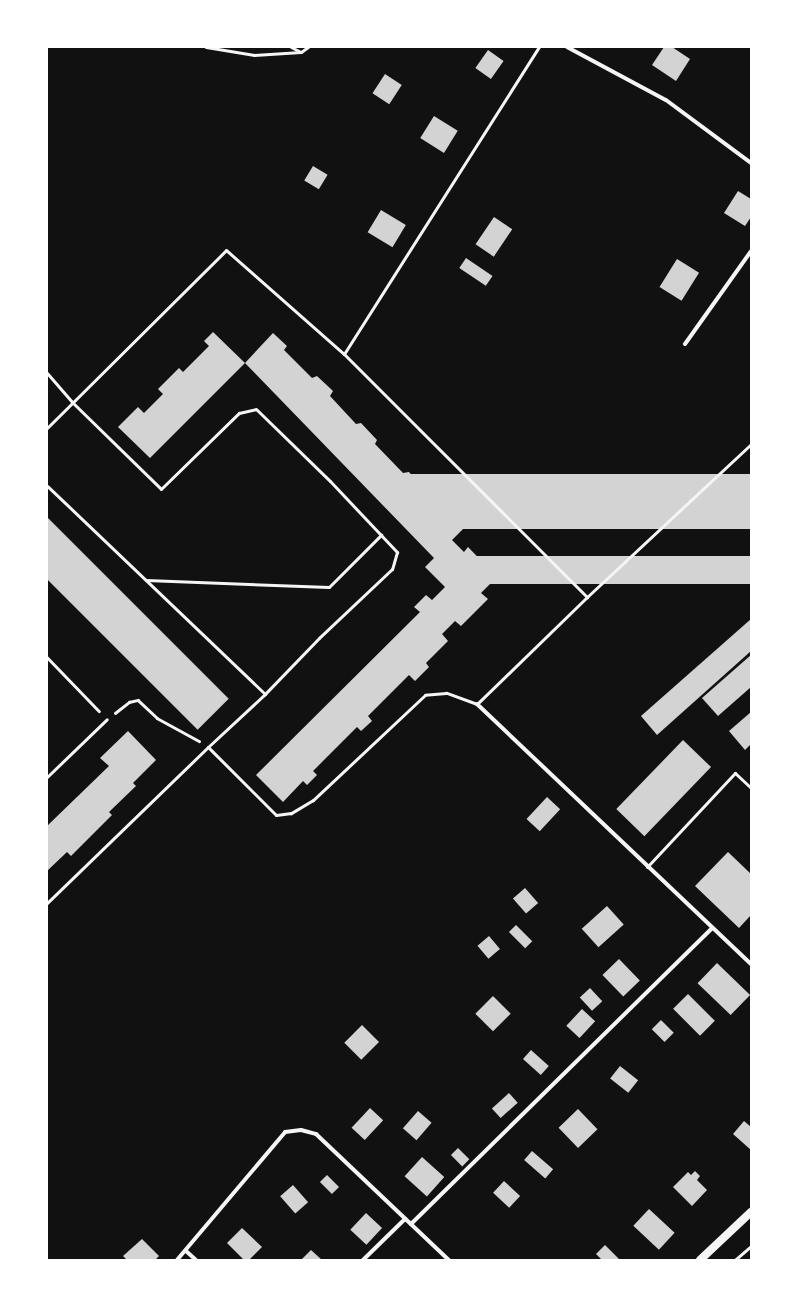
<!DOCTYPE html>
<style>
body{margin:0}
#map{position:relative;width:798px;height:1307px;overflow:hidden;background:#111;font-family:"Open Sans",sans-serif}
div>[style]{position:absolute}
.building>*{inset:0;background:#d3d3d3;transform-origin:0 0}
.path>*{height:2.5px;margin:-1.25px;padding:0 1.25px;transform-origin:1.25px;border-radius:1.25px;background:#f5f5f5}
.service>*{height:3px;margin:-1.5px;padding:0 1.5px;transform-origin:1.5px;border-radius:1.5px;background:#f5f5f5}
.minor>*{height:4px;margin:-2px;padding:0 2px;transform-origin:2px;border-radius:2px;background:#f5f5f5}
.secondary>*{height:8px;margin:-4px;padding:0 4px;transform-origin:4px;border-radius:4px;background:#f5f5f5}
span{translate:-50% -50%;white-space:nowrap;text-align:center;line-height:1.15;-webkit-text-stroke:3px #fff;paint-order:stroke}
.frame{position:absolute;inset:0;border:48px solid #fff;pointer-events:none}
</style>
<div id="map">
<div class="building">
<i style="clip-path:polygon(664px 47px,672px 47px,690px 59px,676px 81px,652px 65px)"></i>
<i style="left:488px;top:50px;width:19px;height:22px;rotate:35deg"></i>
<i style="left:385px;top:74px;width:20px;height:23px;rotate:33deg"></i>
<i style="left:434px;top:116px;width:28px;height:26px;rotate:32deg"></i>
<i style="left:313px;top:166px;width:17px;height:17px;rotate:31deg"></i>
<i style="clip-path:polygon(738px 191px,751px 199px,751px 217px,745px 226px,724px 213px)"></i>
<i style="left:381px;top:210px;width:29px;height:26px;rotate:31deg"></i>
<i style="left:494px;top:217px;width:22px;height:33px;rotate:34deg"></i>
<i style="left:466px;top:258px;width:32px;height:12px;rotate:34deg"></i>
<i style="left:677px;top:259px;width:26px;height:33px;rotate:32deg"></i>
<i style="clip-path:polygon(213px 332px,245px 363px,150px 458px,118px 427px,138px 407px,144px 413px,163px 394px,158px 389px,179px 368px,183px 372px,209px 346px,204px 341px)"></i>
<i style="clip-path:polygon(273px 333px,287px 346px,284px 350px,312px 378px,317px 376px,333px 391px,330px 396px,356px 424px,361px 423px,377px 440px,375px 444px,403px 473px,409px 472px,420px 485px,419px 490px,445px 518px,449px 515px,463px 529px,452px 540px,464px 552px,468px 547px,497px 577px,481px 593px,488px 599px,461px 626px,455px 621px,442px 634px,448px 641px,426px 663px,429px 667px,415px 681px,409px 675px,368px 716px,372px 721px,361px 731px,357px 727px,313px 771px,317px 775px,307px 785px,303px 781px,283px 802px,256px 775px,420px 612px,414px 607px,426px 595px,432px 600px,445px 587px,425px 567px,434px 558px,245px 363px)"></i>
<i style="left:751px;top:474px;width:55px;height:341px;rotate:90deg"></i>
<i style="left:47px;top:517px;width:257px;height:44px;rotate:45deg"></i>
<i style="left:751px;top:556px;width:28px;height:280px;rotate:90deg"></i>
<i style="clip-path:polygon(751px 619px,751px 651px,657px 735px,641px 716px)"></i>
<i style="clip-path:polygon(751px 655px,751px 687px,718px 716px,702px 698px)"></i>
<i style="clip-path:polygon(751px 712px,751px 744px,745px 750px,729px 731px)"></i>
<i style="clip-path:polygon(128px 731px,156px 760px,133px 783px,136px 786px,109px 812px,112px 815px,71px 856px,67px 852px,47px 871px,47px 826px,109px 766px,100px 758px)"></i>
<i style="left:683px;top:740px;width:39px;height:96px;rotate:44deg"></i>
<i style="left:547px;top:797px;width:18px;height:30px;rotate:43deg"></i>
<i style="clip-path:polygon(728px 852px,751px 874px,751px 915px,739px 928px,695px 886px)"></i>
<i style="left:525px;top:888px;width:20px;height:16px;rotate:49deg"></i>
<i style="left:607px;top:906px;width:25px;height:34px;rotate:48deg"></i>
<i style="left:516px;top:925px;width:23px;height:10px;rotate:45deg"></i>
<i style="left:489px;top:936px;width:17px;height:15px;rotate:50deg"></i>
<i style="left:619px;top:959px;width:30px;height:23px;rotate:46deg"></i>
<i style="left:717px;top:963px;width:46px;height:28px;rotate:44deg"></i>
<i style="left:590px;top:988px;width:18px;height:14px;rotate:47deg"></i>
<i style="left:688px;top:994px;width:38px;height:21px;rotate:45deg"></i>
<i style="left:493px;top:996px;width:25px;height:25px;rotate:45deg"></i>
<i style="left:582px;top:1009px;width:18px;height:23px;rotate:43deg"></i>
<i style="left:661px;top:1020px;width:18px;height:13px;rotate:45deg"></i>
<i style="left:362px;top:1025px;width:24px;height:25px;rotate:45deg"></i>
<i style="left:531px;top:1050px;width:24px;height:12px;rotate:42deg"></i>
<i style="left:620px;top:1066px;width:23px;height:16px;rotate:38deg"></i>
<i style="left:509px;top:1093px;width:13px;height:23px;rotate:48deg"></i>
<i style="left:370px;top:1108px;width:18px;height:27px;rotate:43deg"></i>
<i style="left:578px;top:1109px;width:28px;height:27px;rotate:46deg"></i>
<i style="left:418px;top:1111px;width:18px;height:23px;rotate:41deg"></i>
<i style="clip-path:polygon(744px 1121px,751px 1127px,751px 1150px,733px 1134px)"></i>
<i style="left:458px;top:1148px;width:16px;height:10px;rotate:45deg"></i>
<i style="left:532px;top:1151px;width:28px;height:12px;rotate:41deg"></i>
<i style="left:422px;top:1157px;width:30px;height:26px;rotate:42deg"></i>
<i style="clip-path:polygon(695px 1171px,700px 1176px,697px 1180px,707px 1190px,692px 1206px,673px 1187px,688px 1172px,691px 1175px)"></i>
<i style="left:327px;top:1175px;width:17px;height:10px;rotate:45deg"></i>
<i style="left:504px;top:1181px;width:22px;height:16px;rotate:43deg"></i>
<i style="left:293px;top:1185px;width:23px;height:17px;rotate:49deg"></i>
<i style="left:649px;top:1209px;width:35px;height:23px;rotate:43deg"></i>
<i style="left:366px;top:1213px;width:22px;height:23px;rotate:43deg"></i>
<i style="clip-path:polygon(242px 1228px,262px 1247px,249px 1260px,244px 1260px,227px 1243px)"></i>
<i style="clip-path:polygon(142px 1239px,159px 1256px,155px 1260px,127px 1260px,123px 1256px)"></i>
<i style="clip-path:polygon(605px 1245px,620px 1260px,602px 1260px,596px 1254px)"></i>
<i style="clip-path:polygon(311px 1250px,322px 1260px,301px 1260px)"></i>
</div>
<div class="path">
<i style="left:47px;top:657px;width:75px;rotate:46.1deg"></i>
<i style="left:115px;top:713px;width:18px;rotate:-38deg"></i>
<i style="left:129px;top:702px;width:9px;rotate:-13deg"></i>
<i style="left:138px;top:700px;width:26px;rotate:43deg"></i>
<i style="left:157px;top:718px;width:48px;rotate:28.7deg"></i>
<i style="left:735px;top:1260px;width:21px;rotate:-41deg"></i>
</div>
<div class="service">
<i style="left:206px;top:47px;width:49px;rotate:9.5deg"></i>
<i style="left:254px;top:55px;width:47px;rotate:-3.7deg"></i>
<i style="left:291px;top:47px;width:11px;rotate:27deg"></i>
<i style="left:301px;top:52px;width:9px;rotate:-36deg"></i>
<i style="left:344px;top:354px;width:364px;rotate:-57.6deg"></i>
<i style="left:47px;top:373px;width:38px;rotate:49deg"></i>
<i style="left:72px;top:402px;width:124px;rotate:44.3deg"></i>
<i style="left:161px;top:489px;width:109px;rotate:-44.3deg"></i>
<i style="left:239px;top:413px;width:17px;rotate:-13deg"></i>
<i style="left:256px;top:409px;width:103px;rotate:44.2deg"></i>
<i style="left:330px;top:481px;width:98px;rotate:46.7deg"></i>
<i style="left:397px;top:552px;width:18px;rotate:106deg"></i>
<i style="left:392px;top:569px;width:100px;rotate:136.6deg"></i>
<i style="left:319px;top:638px;width:78px;rotate:134deg"></i>
<i style="left:265px;top:694px;width:301px;rotate:-136.3deg"></i>
<i style="left:47px;top:428px;width:252px;rotate:-44.8deg"></i>
<i style="left:226px;top:250px;width:157px;rotate:41.4deg"></i>
<i style="left:344px;top:354px;width:344px;rotate:45deg"></i>
<i style="left:587px;top:597px;width:153px;rotate:135.8deg"></i>
<i style="left:477px;top:704px;width:33px;rotate:-160deg"></i>
<i style="left:446px;top:693px;width:21px;rotate:175deg"></i>
<i style="left:425px;top:695px;width:154px;rotate:136.8deg"></i>
<i style="left:313px;top:800px;width:26px;rotate:149deg"></i>
<i style="left:291px;top:813px;width:15px;rotate:172deg"></i>
<i style="left:276px;top:815px;width:96px;rotate:-135deg"></i>
<i style="left:208px;top:747px;width:224px;rotate:135.9deg"></i>
<i style="left:146px;top:580px;width:183px;rotate:2.2deg"></i>
<i style="left:329px;top:587px;width:74px;rotate:-45deg"></i>
<i style="left:587px;top:597px;width:224px;rotate:-43deg"></i>
<i style="left:208px;top:747px;width:78px;rotate:-42.9deg"></i>
<i style="left:47px;top:777px;width:83px;rotate:-44deg"></i>
<i style="left:647px;top:867px;width:129px;rotate:-46.9deg"></i>
<i style="left:735px;top:773px;width:22px;rotate:43deg"></i>
</div>
<div class="minor">
<i style="left:567px;top:47px;width:112px;rotate:28.2deg"></i>
<i style="left:666px;top:100px;width:106px;rotate:36.5deg"></i>
<i style="left:685px;top:344px;width:114px;rotate:-54.6deg"></i>
<i style="left:477px;top:704px;width:378px;rotate:43.5deg"></i>
<i style="left:411px;top:1224px;width:422px;rotate:-44.5deg"></i>
<i style="left:186px;top:1251px;width:13px;rotate:42deg"></i>
<i style="left:177px;top:1260px;width:167px;rotate:-49.8deg"></i>
<i style="left:285px;top:1132px;width:16px;rotate:-7deg"></i>
<i style="left:301px;top:1130px;width:16px;rotate:15deg"></i>
<i style="left:316px;top:1134px;width:183px;rotate:43.5deg"></i>
<i style="left:363px;top:1260px;width:59px;rotate:-44.3deg"></i>
</div>
<div class="secondary">
<i style="left:700px;top:1260px;width:70px;rotate:-43.3deg"></i>
</div>
<div class="frame"></div>
</div>
